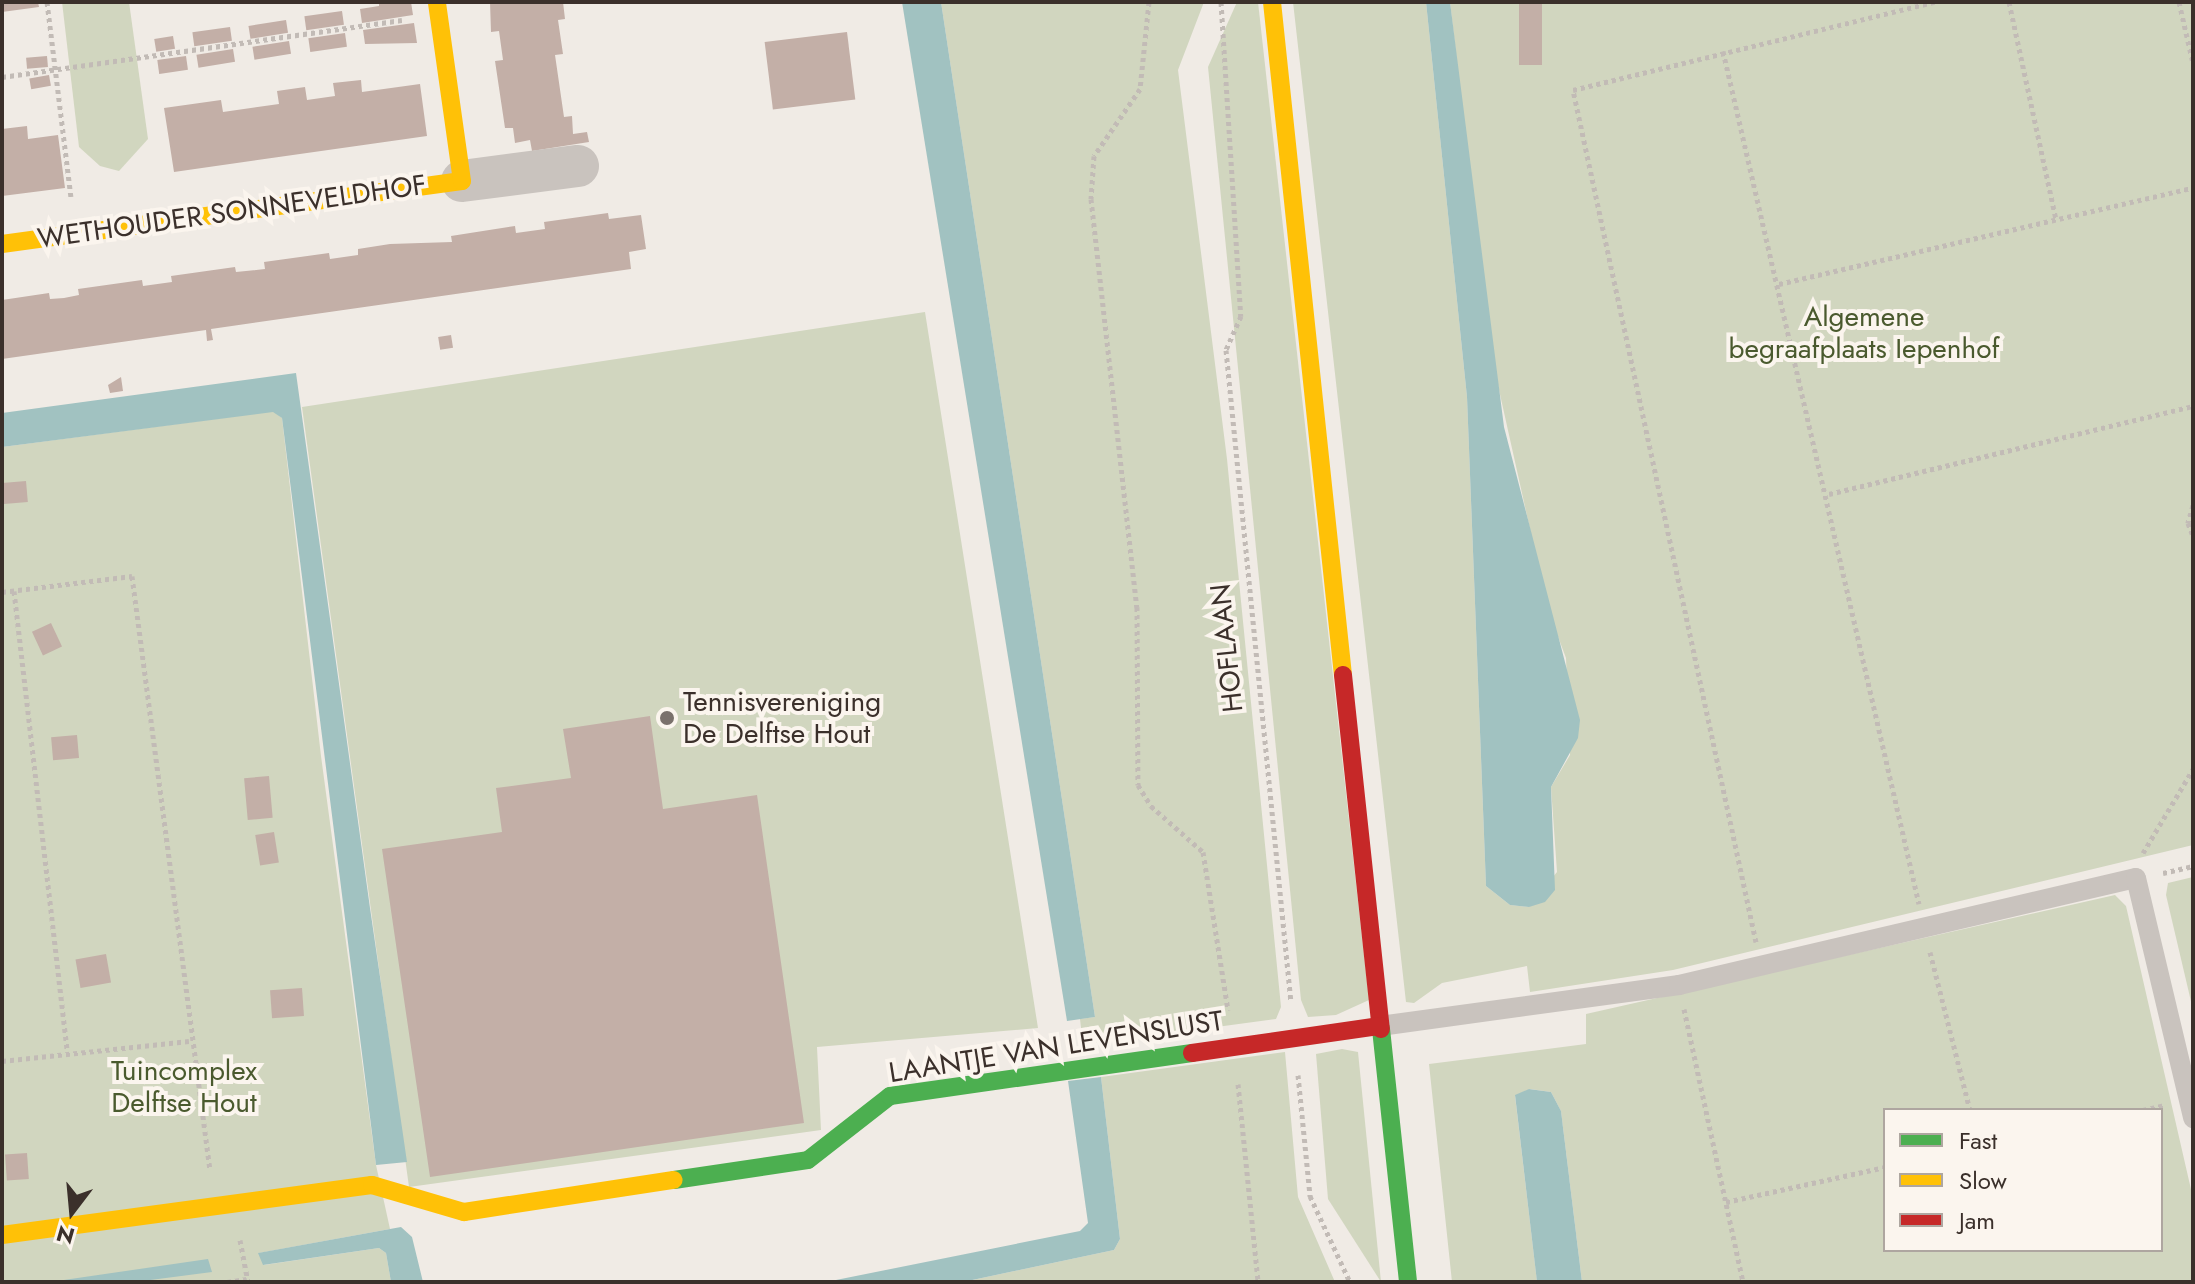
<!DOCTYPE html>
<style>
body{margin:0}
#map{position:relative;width:2195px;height:1284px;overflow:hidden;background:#f0ebe5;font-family:Jost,sans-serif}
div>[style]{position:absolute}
.green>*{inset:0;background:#d1d6bf}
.water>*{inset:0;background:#a1c2c1}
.building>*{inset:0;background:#c3afa7;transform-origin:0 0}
.path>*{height:5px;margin-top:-2.5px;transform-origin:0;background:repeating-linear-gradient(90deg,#c2bbb6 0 4px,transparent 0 8px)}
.lane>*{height:20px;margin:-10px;padding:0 10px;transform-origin:10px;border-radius:10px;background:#c9c3be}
.street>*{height:42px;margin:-21px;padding:0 21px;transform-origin:21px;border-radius:21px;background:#c9c3be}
.fast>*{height:18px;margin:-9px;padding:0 9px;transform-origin:9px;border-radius:9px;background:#4caf50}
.slow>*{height:18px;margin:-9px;padding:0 9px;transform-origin:9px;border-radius:9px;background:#ffc107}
.jam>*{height:18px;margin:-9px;padding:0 9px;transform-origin:9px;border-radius:9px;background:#c62828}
.dots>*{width:22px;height:22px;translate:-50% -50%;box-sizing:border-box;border:4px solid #fbf5ee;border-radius:50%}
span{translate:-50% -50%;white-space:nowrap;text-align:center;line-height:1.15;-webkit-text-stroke:8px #fbf5ee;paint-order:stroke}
.street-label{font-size:28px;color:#3b302b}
.park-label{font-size:28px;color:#4a5a2e}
.poi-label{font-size:28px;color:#3b302b}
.left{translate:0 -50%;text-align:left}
.frame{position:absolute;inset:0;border:4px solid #3b302b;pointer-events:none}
.legend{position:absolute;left:1883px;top:1108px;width:280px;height:144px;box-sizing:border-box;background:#fbf5ee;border:2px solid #aea6a0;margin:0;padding:10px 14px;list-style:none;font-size:24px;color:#3b302b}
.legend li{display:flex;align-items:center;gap:16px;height:40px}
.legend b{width:40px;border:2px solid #aea6a0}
.north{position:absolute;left:32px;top:1172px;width:80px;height:80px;-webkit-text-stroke:6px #fbf5ee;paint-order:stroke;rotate:196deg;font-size:22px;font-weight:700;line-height:32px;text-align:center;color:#3b302b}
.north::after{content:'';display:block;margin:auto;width:28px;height:36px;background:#3b302b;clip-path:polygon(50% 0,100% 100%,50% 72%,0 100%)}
</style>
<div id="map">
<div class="green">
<i style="clip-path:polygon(62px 2px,129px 2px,148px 139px,119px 171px,100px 166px,79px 147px)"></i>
<i style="clip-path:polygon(941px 2px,1204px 2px,1178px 70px,1227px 459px,1281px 1007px,1276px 1019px,1083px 1045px,1080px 1019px,1095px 1017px)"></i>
<i style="clip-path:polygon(1237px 2px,1258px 2px,1369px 1000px,1336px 1015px,1308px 1017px,1301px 1000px,1208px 67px)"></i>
<i style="clip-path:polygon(1293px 2px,1426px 2px,1467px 397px,1486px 886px,1510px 905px,1529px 907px,1557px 872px,1551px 787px,1570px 755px,1566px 658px,1548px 610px,1491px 354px,1450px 2px,2193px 2px,2193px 845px,1673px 970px,1530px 992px,1527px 966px,1442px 983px,1414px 1003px,1406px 1002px)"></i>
<i style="clip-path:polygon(925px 312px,1038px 1028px,817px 1047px,821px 1130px,409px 1187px,302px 407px)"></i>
<i style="clip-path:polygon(274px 411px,282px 418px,321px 756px,376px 1165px,390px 1229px,259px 1253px,264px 1265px,379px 1248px,386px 1253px,391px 1282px,2px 1282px,2px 447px)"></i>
<i style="clip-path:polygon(2193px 877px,2193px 1010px,2166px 895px,2168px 883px)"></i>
<i style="clip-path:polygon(evenodd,2115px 895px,2126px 906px,2193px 1198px,2193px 1282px,1582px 1282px,1561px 1111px,1551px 1092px,1530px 1089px,1515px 1096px,1537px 1282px,1452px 1282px,1429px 1064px,1586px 1044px,1586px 1014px,2115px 895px,1885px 1110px,2161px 1110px,2161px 1250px,1885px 1250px,1885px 1110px)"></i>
<i style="clip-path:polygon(1342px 1049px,1358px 1052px,1381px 1282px,1328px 1199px,1316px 1054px)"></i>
<i style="clip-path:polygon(1285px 1052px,1298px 1197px,1335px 1282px,963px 1282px,1114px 1250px,1120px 1239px,1101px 1077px)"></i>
</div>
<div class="water">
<i style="clip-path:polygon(902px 2px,941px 2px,1095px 1017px,1067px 1021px)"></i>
<i style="clip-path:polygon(1426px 2px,1450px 2px,1504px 427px,1580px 720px,1578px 738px,1551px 787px,1555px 890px,1545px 902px,1529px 907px,1510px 905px,1486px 886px,1467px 397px)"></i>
<i style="clip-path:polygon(296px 373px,370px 908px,407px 1162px,376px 1165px,282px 418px,273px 412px,2px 447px,2px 413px)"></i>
<i style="clip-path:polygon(1101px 1077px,1120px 1239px,1114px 1250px,963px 1282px,826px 1282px,1080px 1231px,1088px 1223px,1068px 1081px)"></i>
<i style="clip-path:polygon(1529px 1089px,1551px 1092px,1561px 1111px,1582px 1282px,1537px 1282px,1515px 1095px)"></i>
<i style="clip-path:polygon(401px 1227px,412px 1237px,423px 1282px,391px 1282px,386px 1253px,379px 1248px,263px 1265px,258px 1253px)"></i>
<i style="clip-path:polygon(208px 1259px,212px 1272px,135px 1282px,50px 1282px)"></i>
</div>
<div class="building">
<i style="clip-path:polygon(2px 2px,38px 2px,39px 7px,2px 12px)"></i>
<i style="clip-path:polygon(379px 2px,411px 2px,413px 15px,362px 23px,360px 9px,379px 6px)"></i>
<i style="clip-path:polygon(490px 2px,563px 2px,565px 19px,558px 20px,563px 54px,555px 55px,564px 117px,572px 116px,573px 134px,587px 132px,589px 142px,532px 151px,530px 140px,515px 143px,513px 128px,505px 128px,495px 61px,503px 60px,499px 31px,491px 32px)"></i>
<i style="left:1519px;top:2px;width:23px;height:63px"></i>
<i style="left:342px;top:11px;width:14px;height:38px;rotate:82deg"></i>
<i style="left:286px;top:20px;width:13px;height:38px;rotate:81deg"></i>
<i style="clip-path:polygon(414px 23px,417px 43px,365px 44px,363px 30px)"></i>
<i style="left:230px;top:27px;width:14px;height:38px;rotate:82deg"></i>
<i style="left:847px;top:32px;width:68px;height:83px;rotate:83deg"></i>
<i style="left:345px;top:33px;width:14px;height:37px;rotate:82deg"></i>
<i style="left:173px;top:36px;width:13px;height:19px;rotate:81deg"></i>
<i style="left:289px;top:41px;width:13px;height:37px;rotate:81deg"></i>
<i style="left:233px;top:49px;width:13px;height:37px;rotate:81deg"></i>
<i style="left:47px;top:56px;width:11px;height:21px;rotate:85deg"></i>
<i style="left:186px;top:56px;width:14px;height:29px;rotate:82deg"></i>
<i style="left:49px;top:75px;width:11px;height:20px;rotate:80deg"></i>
<i style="clip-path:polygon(361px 80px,362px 92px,420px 84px,427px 136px,174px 172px,164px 108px,221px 100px,223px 112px,279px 104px,277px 91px,305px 87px,307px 100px,335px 96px,333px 83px)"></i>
<i style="clip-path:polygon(27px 126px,28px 139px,58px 135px,65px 188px,2px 196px,2px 129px)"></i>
<i style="clip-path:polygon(608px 213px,609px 219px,641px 215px,646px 249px,629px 252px,631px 269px,211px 329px,213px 340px,207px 341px,206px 330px,2px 359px,2px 300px,49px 293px,50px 299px,64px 298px,79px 295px,78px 289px,142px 280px,143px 286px,172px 282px,171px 276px,235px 267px,236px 272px,265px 269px,264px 262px,329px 253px,330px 259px,358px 255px,358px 249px,390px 244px,452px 242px,451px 236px,515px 226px,516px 233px,545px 229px,544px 222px)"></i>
<i style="left:451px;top:335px;width:13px;height:13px;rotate:81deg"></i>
<i style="clip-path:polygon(121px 377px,123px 391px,110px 393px,108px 385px)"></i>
<i style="left:26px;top:481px;width:21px;height:24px;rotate:85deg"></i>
<i style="left:51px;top:623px;width:26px;height:21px;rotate:65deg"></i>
<i style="clip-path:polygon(650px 716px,663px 809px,757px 795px,804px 1123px,430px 1177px,382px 849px,502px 832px,496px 788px,571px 778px,563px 729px)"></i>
<i style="left:77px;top:735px;width:23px;height:26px;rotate:85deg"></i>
<i style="left:269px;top:776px;width:42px;height:25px;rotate:85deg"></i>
<i style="left:274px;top:832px;width:31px;height:19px;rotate:81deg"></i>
<i style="left:106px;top:954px;width:29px;height:31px;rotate:80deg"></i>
<i style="left:302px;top:988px;width:28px;height:32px;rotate:86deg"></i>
<i style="left:27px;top:1153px;width:26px;height:22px;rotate:86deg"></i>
</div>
<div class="path">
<i style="left:47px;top:2px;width:196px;rotate:83deg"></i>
<i style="left:1149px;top:2px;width:87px;rotate:95.9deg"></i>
<i style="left:1140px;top:89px;width:81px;rotate:124.5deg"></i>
<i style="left:1094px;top:156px;width:43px;rotate:94deg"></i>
<i style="left:1091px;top:199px;width:411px;rotate:83.6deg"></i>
<i style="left:1137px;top:607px;width:178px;rotate:89.7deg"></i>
<i style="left:1138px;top:785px;width:25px;rotate:58deg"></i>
<i style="left:1151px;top:806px;width:69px;rotate:41.5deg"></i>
<i style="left:1203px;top:852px;width:160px;rotate:81deg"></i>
<i style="left:1221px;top:2px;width:315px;rotate:86.4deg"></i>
<i style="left:1241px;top:316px;width:37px;rotate:114deg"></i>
<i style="left:1226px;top:350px;width:655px;rotate:84.31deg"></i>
<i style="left:2009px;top:2px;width:222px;rotate:77.8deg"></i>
<i style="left:2179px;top:2px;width:63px;rotate:77.1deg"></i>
<i style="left:1723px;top:51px;width:875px;rotate:77.06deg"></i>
<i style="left:2px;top:77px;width:404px;rotate:-8.1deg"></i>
<i style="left:1779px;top:284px;width:425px;rotate:-13.1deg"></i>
<i style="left:1829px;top:494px;width:374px;rotate:-13.6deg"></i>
<i style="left:2193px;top:505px;width:19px;rotate:106deg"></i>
<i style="left:2188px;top:523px;width:14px;rotate:69deg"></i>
<i style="left:14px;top:591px;width:463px;rotate:83.4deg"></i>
<i style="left:2px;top:592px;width:131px;rotate:-7deg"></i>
<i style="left:132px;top:576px;width:599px;rotate:82.52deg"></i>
<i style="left:2143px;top:853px;width:98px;rotate:-59.2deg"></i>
<i style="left:2163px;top:873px;width:31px;rotate:-13deg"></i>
<i style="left:1756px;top:942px;width:871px;rotate:-102.12deg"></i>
<i style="left:1573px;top:90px;width:372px;rotate:-13.7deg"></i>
<i style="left:1930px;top:952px;width:163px;rotate:75.8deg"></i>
<i style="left:1684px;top:1009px;width:279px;rotate:77.8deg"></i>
<i style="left:2px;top:1061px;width:188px;rotate:-6.1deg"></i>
<i style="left:1298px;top:1075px;width:122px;rotate:84.3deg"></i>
<i style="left:1310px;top:1196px;width:95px;rotate:65.1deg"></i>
<i style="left:1238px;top:1084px;width:199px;rotate:84.2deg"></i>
<i style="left:2143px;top:1110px;width:23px;rotate:-13deg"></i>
<i style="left:1726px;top:1202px;width:163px;rotate:-12.4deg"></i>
<i style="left:240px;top:1240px;width:43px;rotate:79.2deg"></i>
<i style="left:227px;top:1282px;width:20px;rotate:-9deg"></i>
</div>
<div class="lane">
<i style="left:1380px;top:1026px;width:302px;rotate:-7.8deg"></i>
<i style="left:1679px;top:985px;width:469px;rotate:-13.2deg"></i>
<i style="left:2136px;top:878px;width:247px;rotate:76.6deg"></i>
</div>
<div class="street">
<i style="left:462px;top:181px;width:117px;rotate:-7.4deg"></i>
</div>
<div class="fast">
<i style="left:1381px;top:1029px;width:254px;rotate:83.9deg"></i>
<i style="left:674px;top:1180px;width:135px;rotate:-8.5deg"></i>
<i style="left:808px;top:1160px;width:104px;rotate:-38deg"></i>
<i style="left:890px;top:1096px;width:305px;rotate:-8.1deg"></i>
</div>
<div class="slow">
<i style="left:1272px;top:2px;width:677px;rotate:83.98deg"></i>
<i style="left:2px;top:244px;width:464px;rotate:-7.8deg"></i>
<i style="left:462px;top:181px;width:181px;rotate:-98deg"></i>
<i style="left:2px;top:1235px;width:373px;rotate:-7.7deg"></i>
<i style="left:372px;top:1185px;width:96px;rotate:16.4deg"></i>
<i style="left:464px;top:1212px;width:212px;rotate:-8.7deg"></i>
</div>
<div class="jam">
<i style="left:1343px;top:675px;width:356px;rotate:83.9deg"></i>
<i style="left:1192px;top:1053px;width:190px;rotate:-8.2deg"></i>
</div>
<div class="dots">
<i style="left:667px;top:718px;background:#7a716c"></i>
</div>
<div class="street-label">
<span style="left:232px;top:212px;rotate:-8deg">WETHOUDER SONNEVELDHOF</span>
<span style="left:1227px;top:648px;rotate:-96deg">HOFLAAN</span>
<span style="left:1056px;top:1047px;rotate:-9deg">LAANTJE VAN LEVENSLUST</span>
</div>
<div class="park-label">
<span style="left:1864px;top:333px">Algemene<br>begraafplaats Iepenhof</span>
<span style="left:184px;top:1087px">Tuincomplex<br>Delftse Hout</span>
</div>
<div class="poi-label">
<span class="left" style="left:683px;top:718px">Tennisvereniging<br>De Delftse Hout</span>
</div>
<div class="frame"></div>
<ul class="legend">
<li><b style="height:10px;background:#4caf50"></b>Fast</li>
<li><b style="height:10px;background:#ffc107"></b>Slow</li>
<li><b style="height:10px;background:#c62828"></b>Jam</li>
</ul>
<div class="north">N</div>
</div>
